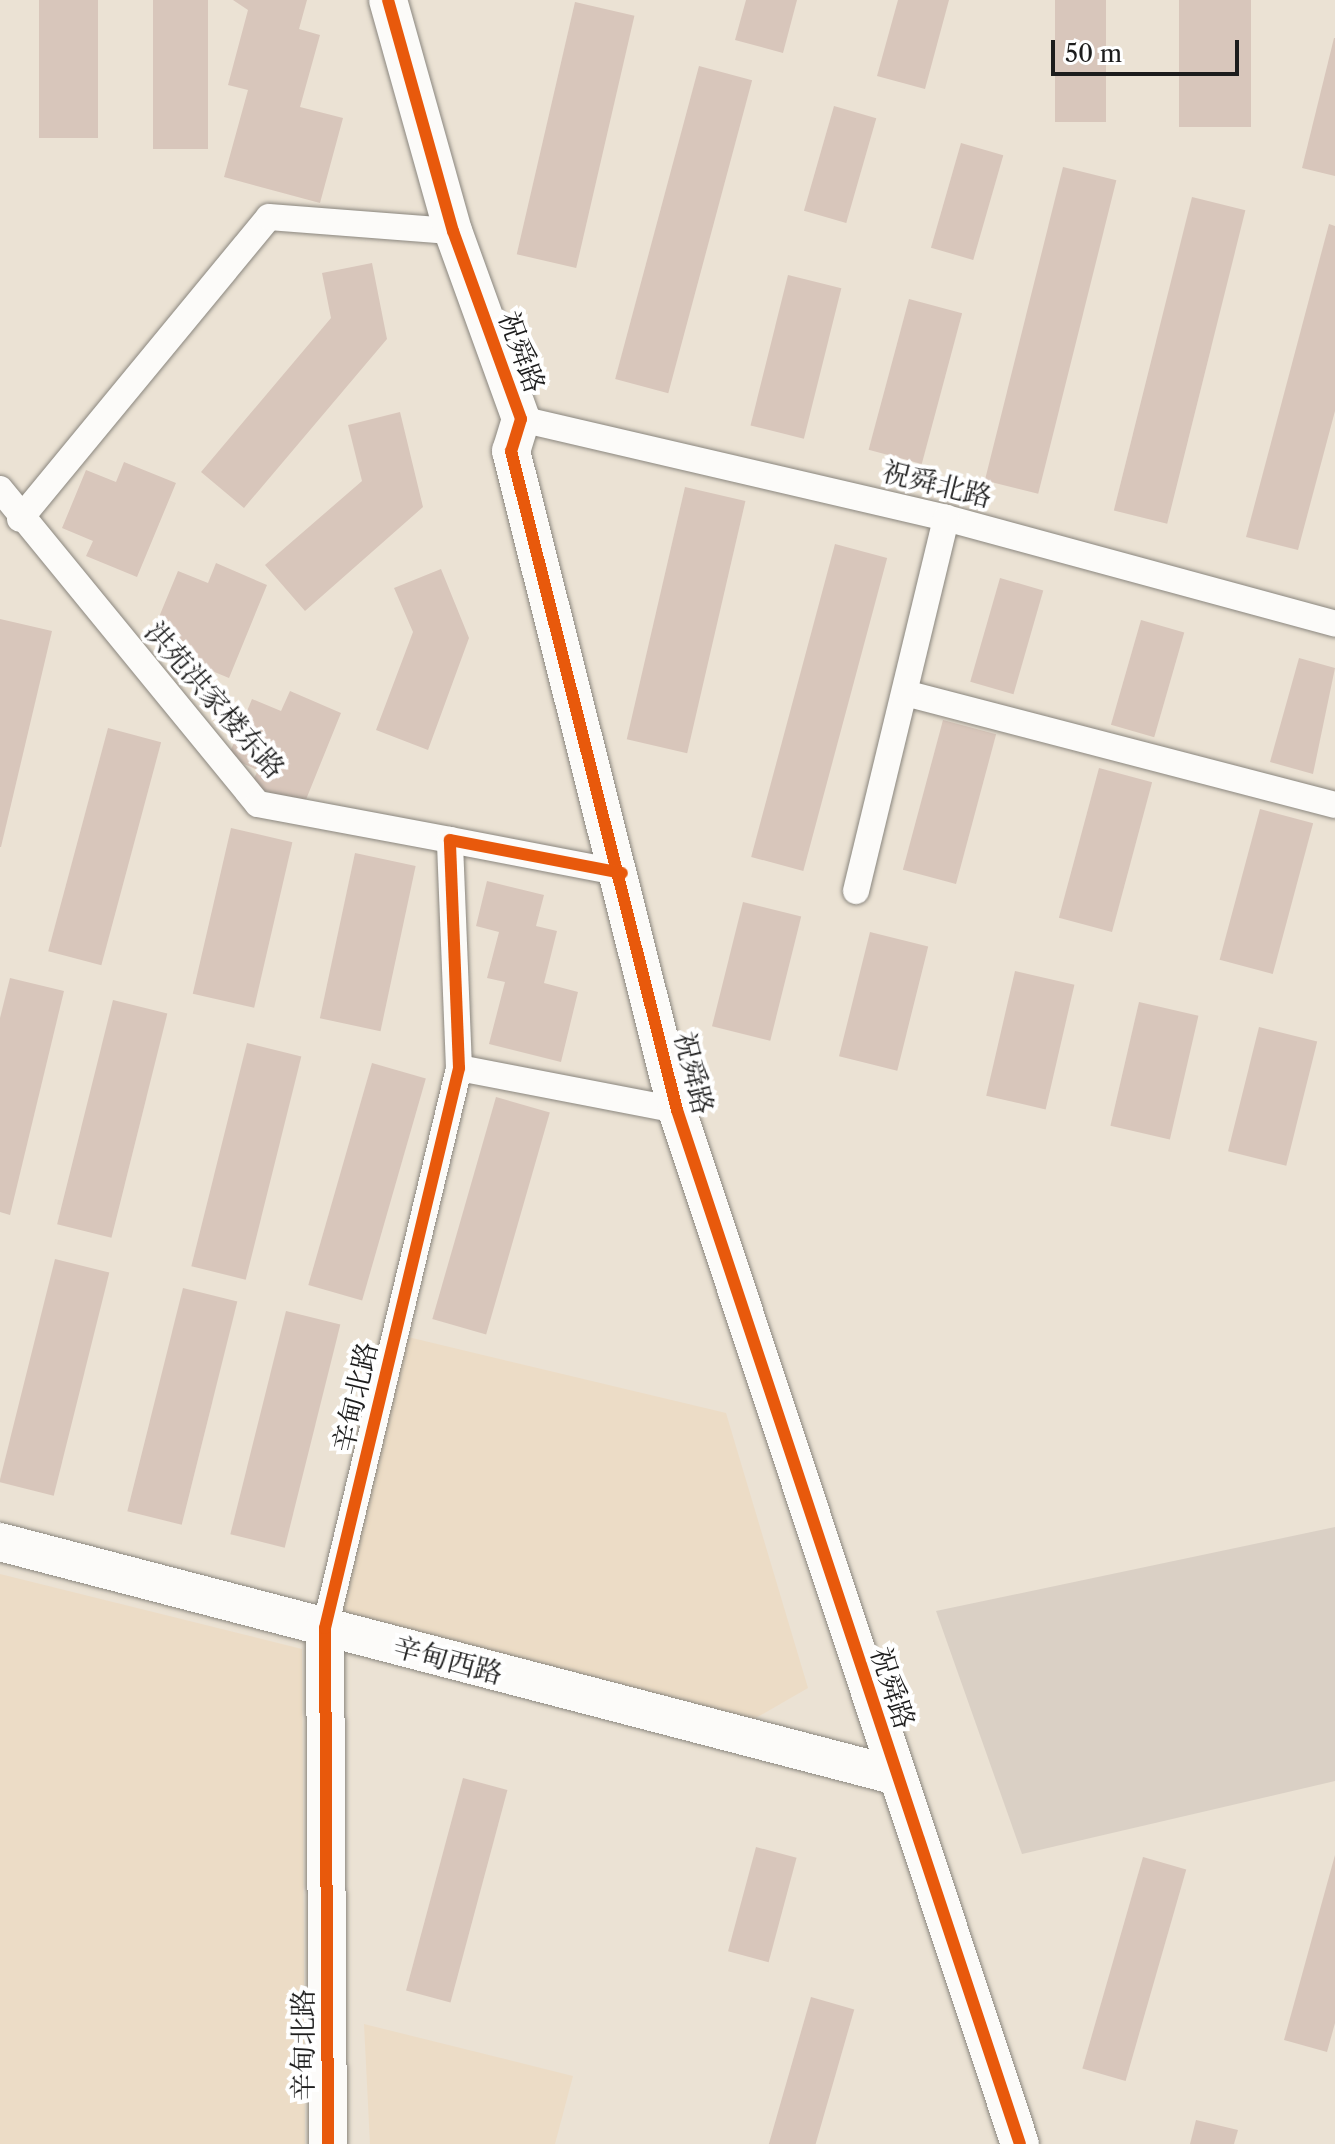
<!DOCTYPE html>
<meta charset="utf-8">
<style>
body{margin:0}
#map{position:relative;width:1335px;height:2144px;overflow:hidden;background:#ebe2d4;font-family:"Libre Caslon Text","Noto Serif SC",serif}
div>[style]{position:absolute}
.built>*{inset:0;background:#ecdcc6}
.industrial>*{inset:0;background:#dad0c5}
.building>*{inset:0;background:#d8c6bb;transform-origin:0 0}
.roads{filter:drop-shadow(0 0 2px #8a867e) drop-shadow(0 0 2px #8a867e)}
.street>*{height:26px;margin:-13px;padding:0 13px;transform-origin:13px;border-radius:13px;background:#fcfbf9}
.secondary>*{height:38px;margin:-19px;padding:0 19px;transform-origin:19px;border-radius:19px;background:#fcfbf9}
.cycleway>*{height:12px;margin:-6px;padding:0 6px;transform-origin:6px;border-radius:6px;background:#e8590c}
span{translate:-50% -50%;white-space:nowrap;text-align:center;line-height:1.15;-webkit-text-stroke:8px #fff;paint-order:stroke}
.street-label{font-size:28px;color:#1c1c1c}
.scale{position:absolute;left:1051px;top:40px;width:188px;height:36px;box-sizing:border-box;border:4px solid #1c1c1c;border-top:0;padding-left:10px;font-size:24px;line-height:28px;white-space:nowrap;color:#1c1c1c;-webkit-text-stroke:6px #fff;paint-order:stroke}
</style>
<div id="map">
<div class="built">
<i style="clip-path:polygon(408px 1337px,726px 1413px,808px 1688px,754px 1719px,340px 1612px)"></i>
<i style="clip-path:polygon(0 1574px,302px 1649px,305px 2144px,0 2144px)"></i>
<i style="clip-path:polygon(364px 2024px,573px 2076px,555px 2144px,370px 2144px)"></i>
</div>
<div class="industrial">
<i style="clip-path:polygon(1335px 1527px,1335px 1781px,1022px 1854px,936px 1611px)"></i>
</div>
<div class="building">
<i style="left:39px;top:0;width:59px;height:138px"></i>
<i style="left:153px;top:0;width:55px;height:149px"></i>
<i style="clip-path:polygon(233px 0,307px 0,299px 29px,320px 35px,300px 107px,343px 118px,320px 203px,224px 177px,248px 90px,228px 85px,248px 10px)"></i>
<i style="clip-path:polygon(746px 0,797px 0,783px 53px,735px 40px)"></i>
<i style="clip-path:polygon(898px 0,949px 0,925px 89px,877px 76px)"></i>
<i style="left:1055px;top:0;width:51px;height:122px"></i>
<i style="left:1179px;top:0;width:72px;height:127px"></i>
<i style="left:575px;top:2px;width:61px;height:259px;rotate:13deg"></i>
<i style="clip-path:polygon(1334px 38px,1335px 38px,1335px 176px,1302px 168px)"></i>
<i style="left:699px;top:66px;width:55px;height:324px;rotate:15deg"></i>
<i style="left:834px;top:106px;width:44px;height:109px;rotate:16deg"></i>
<i style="left:961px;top:143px;width:44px;height:109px;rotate:16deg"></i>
<i style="left:1063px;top:167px;width:55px;height:323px;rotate:14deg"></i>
<i style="left:1192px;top:197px;width:55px;height:323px;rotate:14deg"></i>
<i style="clip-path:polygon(1329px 224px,1335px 226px,1335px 411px,1298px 550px,1246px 537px)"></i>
<i style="clip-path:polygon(372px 263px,387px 339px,244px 508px,201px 472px,331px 318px,322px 273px)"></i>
<i style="left:788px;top:275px;width:55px;height:155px;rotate:14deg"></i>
<i style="left:909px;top:299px;width:55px;height:156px;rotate:15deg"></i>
<i style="clip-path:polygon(400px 412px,423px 507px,305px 611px,265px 565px,362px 481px,348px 425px)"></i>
<i style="clip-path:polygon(124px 462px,176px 483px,137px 577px,86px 556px,93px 541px,62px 528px,86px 470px,116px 482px)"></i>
<i style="left:685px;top:487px;width:62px;height:259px;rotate:13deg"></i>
<i style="left:835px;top:544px;width:54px;height:324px;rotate:15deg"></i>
<i style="clip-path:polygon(216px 563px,267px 585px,229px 678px,178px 657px,184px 642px,154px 629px,178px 571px,208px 583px)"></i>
<i style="clip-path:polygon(441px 569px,469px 638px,428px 750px,376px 730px,413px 632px,394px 588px)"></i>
<i style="left:1000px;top:578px;width:45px;height:108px;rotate:16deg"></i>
<i style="clip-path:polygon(0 619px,52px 631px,1px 847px,0 847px)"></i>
<i style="left:1141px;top:620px;width:45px;height:109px;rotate:16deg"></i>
<i style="clip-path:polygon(1299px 658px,1335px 668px,1313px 774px,1270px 762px)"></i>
<i style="clip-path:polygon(290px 691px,341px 713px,303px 807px,251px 785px,258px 770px,228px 757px,252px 699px,281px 711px)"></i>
<i style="left:943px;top:720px;width:55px;height:155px;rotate:15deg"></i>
<i style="left:108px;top:728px;width:55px;height:231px;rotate:15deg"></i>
<i style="left:1099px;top:768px;width:55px;height:155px;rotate:15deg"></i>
<i style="left:1260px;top:809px;width:55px;height:156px;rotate:15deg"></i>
<i style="left:231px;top:828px;width:63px;height:170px;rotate:13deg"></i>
<i style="left:355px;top:853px;width:62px;height:169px;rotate:12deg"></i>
<i style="clip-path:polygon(487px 881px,544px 895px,536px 926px,557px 931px,544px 983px,578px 992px,561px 1062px,489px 1044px,505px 982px,487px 978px,499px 932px,476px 926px)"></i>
<i style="left:743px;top:902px;width:60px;height:128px;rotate:14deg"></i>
<i style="left:870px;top:932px;width:60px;height:128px;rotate:14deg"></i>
<i style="left:1015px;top:971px;width:61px;height:128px;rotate:13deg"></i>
<i style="clip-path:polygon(10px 978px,64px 991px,10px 1215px,0 1212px,0 1018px)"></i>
<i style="left:113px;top:1000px;width:56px;height:231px;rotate:14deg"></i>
<i style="left:1139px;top:1002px;width:61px;height:127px;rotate:13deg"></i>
<i style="left:1259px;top:1027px;width:60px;height:128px;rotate:14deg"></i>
<i style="left:247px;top:1043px;width:56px;height:230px;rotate:14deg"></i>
<i style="left:372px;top:1063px;width:56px;height:231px;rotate:16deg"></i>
<i style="left:496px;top:1097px;width:56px;height:231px;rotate:16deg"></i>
<i style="left:55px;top:1259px;width:56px;height:230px;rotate:14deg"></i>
<i style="left:183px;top:1288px;width:56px;height:230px;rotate:14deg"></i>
<i style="left:286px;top:1311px;width:56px;height:230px;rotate:14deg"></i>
<i style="left:463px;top:1778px;width:46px;height:220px;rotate:15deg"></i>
<i style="left:756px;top:1847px;width:42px;height:108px;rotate:15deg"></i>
<i style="clip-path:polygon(1335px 1855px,1335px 2023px,1327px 2052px,1284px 2040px)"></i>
<i style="left:1143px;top:1857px;width:45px;height:220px;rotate:16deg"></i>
<i style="left:811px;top:1997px;width:45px;height:153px;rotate:16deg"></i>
<i style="clip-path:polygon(1196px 2120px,1238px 2130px,1234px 2144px,1190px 2144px)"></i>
</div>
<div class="roads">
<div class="street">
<i style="left:521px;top:419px;width:436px;rotate:13.1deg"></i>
<i style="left:946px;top:518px;width:403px;rotate:15.2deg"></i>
<i style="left:0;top:489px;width:407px;rotate:50.7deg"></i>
<i style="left:258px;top:804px;width:195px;rotate:10.6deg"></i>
<i style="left:20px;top:519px;width:391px;rotate:-50.5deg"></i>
<i style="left:269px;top:217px;width:185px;rotate:4.4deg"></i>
<i style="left:905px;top:693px;width:444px;rotate:14.6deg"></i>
<i style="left:856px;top:891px;width:384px;rotate:-76.4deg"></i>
<i style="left:459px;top:1068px;width:222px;rotate:10.9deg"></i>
<i style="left:325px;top:1628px;width:576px;rotate:-76.54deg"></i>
<i style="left:459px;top:1068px;width:228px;rotate:-92.3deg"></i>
<i style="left:450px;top:840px;width:175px;rotate:10.9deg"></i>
</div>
<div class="secondary">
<i style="left:388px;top:0;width:240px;rotate:74.3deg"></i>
<i style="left:453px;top:231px;width:200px;rotate:70.1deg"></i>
<i style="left:521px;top:419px;width:34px;rotate:107deg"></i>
<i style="left:511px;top:451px;width:680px;rotate:75.86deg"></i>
<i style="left:677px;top:1110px;width:1089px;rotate:71.65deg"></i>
<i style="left:0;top:1542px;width:927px;rotate:14.62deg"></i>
<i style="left:325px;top:1628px;width:516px;rotate:89.67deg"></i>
</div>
</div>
<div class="cycleway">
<i style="left:388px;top:0;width:240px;rotate:74.3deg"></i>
<i style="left:453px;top:231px;width:200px;rotate:70.1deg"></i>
<i style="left:521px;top:419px;width:34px;rotate:107deg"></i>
<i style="left:511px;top:451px;width:680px;rotate:75.86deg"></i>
<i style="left:677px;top:1110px;width:1089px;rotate:71.65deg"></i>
<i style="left:328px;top:2144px;width:516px;rotate:-90.33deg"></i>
<i style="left:325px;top:1628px;width:576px;rotate:-76.54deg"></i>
<i style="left:459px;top:1068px;width:228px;rotate:-92.3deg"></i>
<i style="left:450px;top:840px;width:175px;rotate:10.9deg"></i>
</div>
<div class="street-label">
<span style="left:522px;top:352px;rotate:70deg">祝舜路</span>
<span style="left:937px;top:484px;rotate:14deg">祝舜北路</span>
<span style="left:215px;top:700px;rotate:49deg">洪苑洪家楼东路</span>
<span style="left:694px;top:1073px;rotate:76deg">祝舜路</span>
<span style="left:355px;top:1397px;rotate:-77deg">辛甸北路</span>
<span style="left:448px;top:1660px;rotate:15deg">辛甸西路</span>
<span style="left:893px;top:1688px;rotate:72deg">祝舜路</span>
<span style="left:303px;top:2045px;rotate:-90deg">辛甸北路</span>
</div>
<div class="scale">50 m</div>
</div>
